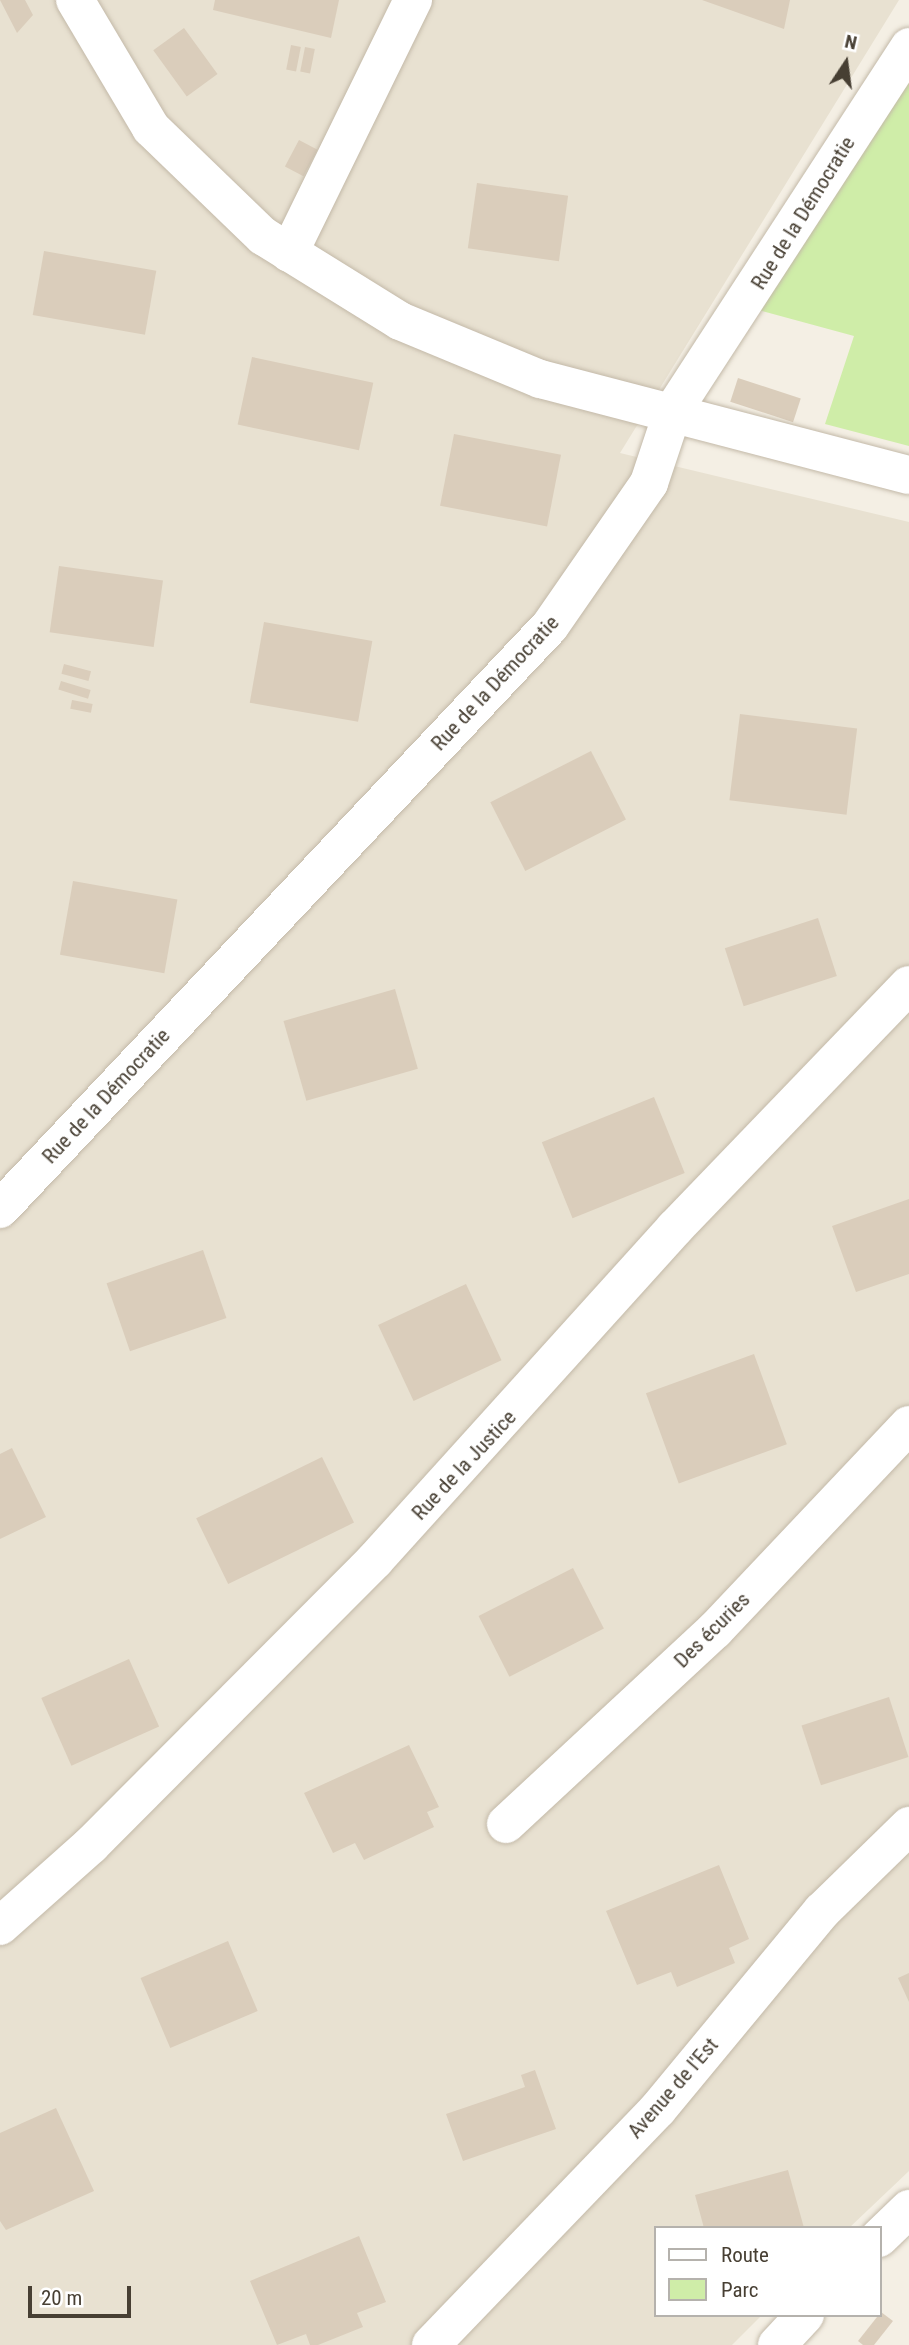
<!DOCTYPE html>
<meta charset="utf-8">
<style>
body{margin:0}
#map{position:relative;width:909px;height:2345px;overflow:hidden;background:#f4efe4;font-family:"Roboto Condensed",sans-serif}
div>[style]{position:absolute}
.residential>*{inset:0;background:#e8e1d1}
.green>*{inset:0;background:#cfeda8}
.building>*{inset:0;background:#dacdbb;transform-origin:0 0}
.roads{filter:drop-shadow(0 0 2px #c3b9a8) drop-shadow(0 0 2px #c3b9a8)}
.minor>*{height:38px;margin:-19px;padding:0 19px;transform-origin:19px;border-radius:19px;background:#fff}
span{translate:-50% -50%;white-space:nowrap;text-align:center;line-height:1.15;-webkit-text-stroke:6px #fff;paint-order:stroke}
.street-label{font-size:21px;color:#473f33}
.legend{position:absolute;left:654px;top:2226px;width:228px;height:91px;box-sizing:border-box;background:#fff;border:2px solid #b5b2ad;margin:0;padding:9px 12px;list-style:none;font-size:21px;color:#473f33}
.legend li{display:flex;align-items:center;gap:14px;height:35px}
.legend b{width:35px;border:2px solid #b5b2ad}
.north{position:absolute;left:811px;top:28px;width:70px;height:70px;-webkit-text-stroke:5px #fff;paint-order:stroke;rotate:13deg;font-size:19px;font-weight:700;line-height:28px;text-align:center;color:#473f33}
.north::after{content:'';display:block;margin:auto;width:24px;height:32px;background:#473f33;clip-path:polygon(50% 0,100% 100%,50% 72%,0 100%)}
.scale{position:absolute;left:28px;top:2286px;width:103px;height:32px;box-sizing:border-box;border:4px solid #473f33;border-top:0;padding-left:9px;font-size:21px;line-height:24px;white-space:nowrap;color:#473f33;-webkit-text-stroke:5px #fff;paint-order:stroke}
</style>
<div id="map">
<div class="residential">
<i style="clip-path:polygon(0 0,899px 0,620px 453px,909px 522px,909px 2171px,849px 2228px,655px 2228px,655px 2315px,762px 2315px,732px 2345px,0 2345px)"></i>
</div>
<div class="green">
<i style="clip-path:polygon(909px 60px,909px 446px,825px 424px,854px 336px,744px 306px)"></i>
</div>
<div class="building">
<i style="clip-path:polygon(0 0,25px 0,33px 15px,17px 33px)"></i>
<i style="clip-path:polygon(215px 0,339px 0,331px 38px,213px 10px)"></i>
<i style="clip-path:polygon(702px 0,790px 0,784px 29px)"></i>
<i style="left:184px;top:28px;width:57px;height:38px;rotate:54deg"></i>
<i style="left:291px;top:45px;width:10px;height:25px;rotate:11deg"></i>
<i style="left:305px;top:47px;width:10px;height:25px;rotate:11deg"></i>
<i style="left:299px;top:140px;width:21px;height:30px;rotate:28deg"></i>
<i style="left:477px;top:183px;width:92px;height:66px;rotate:8deg"></i>
<i style="left:44px;top:251px;width:114px;height:65px;rotate:10deg"></i>
<i style="left:252px;top:357px;width:124px;height:69px;rotate:12deg"></i>
<i style="left:738px;top:378px;width:66px;height:25px;rotate:18deg"></i>
<i style="left:454px;top:434px;width:109px;height:73px;rotate:11deg"></i>
<i style="left:59px;top:566px;width:105px;height:67px;rotate:8deg"></i>
<i style="left:264px;top:622px;width:110px;height:82px;rotate:10deg"></i>
<i style="left:64px;top:664px;width:28px;height:10px;rotate:15deg"></i>
<i style="left:61px;top:681px;width:31px;height:9px;rotate:17deg"></i>
<i style="left:72px;top:700px;width:21px;height:9px;rotate:11deg"></i>
<i style="left:740px;top:714px;width:118px;height:87px;rotate:7deg"></i>
<i style="left:591px;top:751px;width:77px;height:113px;rotate:63deg"></i>
<i style="left:73px;top:881px;width:106px;height:75px;rotate:10deg"></i>
<i style="left:818px;top:918px;width:61px;height:98px;rotate:72deg"></i>
<i style="left:395px;top:989px;width:83px;height:116px;rotate:74deg"></i>
<i style="left:654px;top:1097px;width:82px;height:121px;rotate:68deg"></i>
<i style="clip-path:polygon(909px 1199px,909px 1274px,856px 1292px,832px 1226px)"></i>
<i style="left:203px;top:1250px;width:72px;height:102px;rotate:71deg"></i>
<i style="left:466px;top:1284px;width:84px;height:97px;rotate:65deg"></i>
<i style="left:754px;top:1354px;width:96px;height:115px;rotate:70deg"></i>
<i style="clip-path:polygon(12px 1448px,46px 1517px,0 1539px,0 1454px)"></i>
<i style="left:322px;top:1457px;width:73px;height:140px;rotate:64deg"></i>
<i style="left:573px;top:1568px;width:68px;height:106px;rotate:63deg"></i>
<i style="left:129px;top:1659px;width:74px;height:96px;rotate:66deg"></i>
<i style="left:889px;top:1697px;width:63px;height:92px;rotate:72deg"></i>
<i style="clip-path:polygon(409px 1745px,439px 1807px,427px 1812px,434px 1827px,364px 1860px,355px 1843px,333px 1853px,304px 1793px)"></i>
<i style="clip-path:polygon(719px 1865px,749px 1939px,729px 1948px,735px 1963px,677px 1987px,671px 1972px,637px 1985px,606px 1911px)"></i>
<i style="left:228px;top:1941px;width:76px;height:95px;rotate:67deg"></i>
<i style="clip-path:polygon(909px 1973px,909px 2002px,898px 1978px)"></i>
<i style="clip-path:polygon(535px 2070px,556px 2129px,463px 2161px,446px 2114px,525px 2087px,521px 2075px)"></i>
<i style="clip-path:polygon(56px 2108px,94px 2191px,6px 2230px,0 2221px,0 2133px)"></i>
<i style="clip-path:polygon(788px 2170px,804px 2228px,704px 2228px,695px 2195px)"></i>
<i style="clip-path:polygon(359px 2236px,386px 2302px,357px 2313px,363px 2327px,318px 2345px,310px 2345px,306px 2334px,277px 2345px,250px 2281px)"></i>
<i style="clip-path:polygon(881px 2312px,893px 2321px,874px 2345px,863px 2345px,858px 2341px)"></i>
</div>
<div class="roads">
<div class="minor">
<i style="left:75px;top:0;width:149px;rotate:59.3deg"></i>
<i style="left:151px;top:128px;width:156px;rotate:44deg"></i>
<i style="left:263px;top:236px;width:161px;rotate:31.8deg"></i>
<i style="left:400px;top:321px;width:152px;rotate:22.5deg"></i>
<i style="left:540px;top:379px;width:381px;rotate:14.6deg"></i>
<i style="left:289px;top:253px;width:282px;rotate:-63.9deg"></i>
<i style="left:0;top:1209px;width:801px;rotate:-46.67deg"></i>
<i style="left:550px;top:626px;width:174px;rotate:-55.3deg"></i>
<i style="left:649px;top:483px;width:76px;rotate:-71.6deg"></i>
<i style="left:673px;top:411px;width:434px;rotate:-57deg"></i>
<i style="left:506px;top:1824px;width:285px;rotate:-42.9deg"></i>
<i style="left:715px;top:1630px;width:282px;rotate:-46.6deg"></i>
<i style="left:0;top:1926px;width:122px;rotate:-41.7deg"></i>
<i style="left:91px;top:1845px;width:402px;rotate:-45.1deg"></i>
<i style="left:375px;top:1560px;width:447px;rotate:-47.9deg"></i>
<i style="left:675px;top:1228px;width:337px;rotate:-46.1deg"></i>
<i style="left:879px;top:2238px;width:42px;rotate:-44deg"></i>
<i style="left:431px;top:2345px;width:327px;rotate:-46.1deg"></i>
<i style="left:658px;top:2109px;width:257px;rotate:-50.4deg"></i>
<i style="left:822px;top:1911px;width:122px;rotate:-44.3deg"></i>
<i style="left:777px;top:2345px;width:41px;rotate:-47deg"></i>
</div>
</div>
<div class="street-label">
<span style="left:803px;top:213px;rotate:-58deg">Rue de la Démocratie</span>
<span style="left:495px;top:683px;rotate:-47deg">Rue de la Démocratie</span>
<span style="left:106px;top:1096px;rotate:-47deg">Rue de la Démocratie</span>
<span style="left:464px;top:1465px;rotate:-47deg">Rue de la Justice</span>
<span style="left:712px;top:1630px;rotate:-45deg">Des écuries</span>
<span style="left:673px;top:2088px;rotate:-49deg">Avenue de l'Est</span>
</div>
<ul class="legend">
<li><b style="height:9px;background:#fff"></b>Route</li>
<li><b style="height:19px;background:#cfeda8"></b>Parc</li>
</ul>
<div class="north">N</div>
<div class="scale">20 m</div>
</div>
